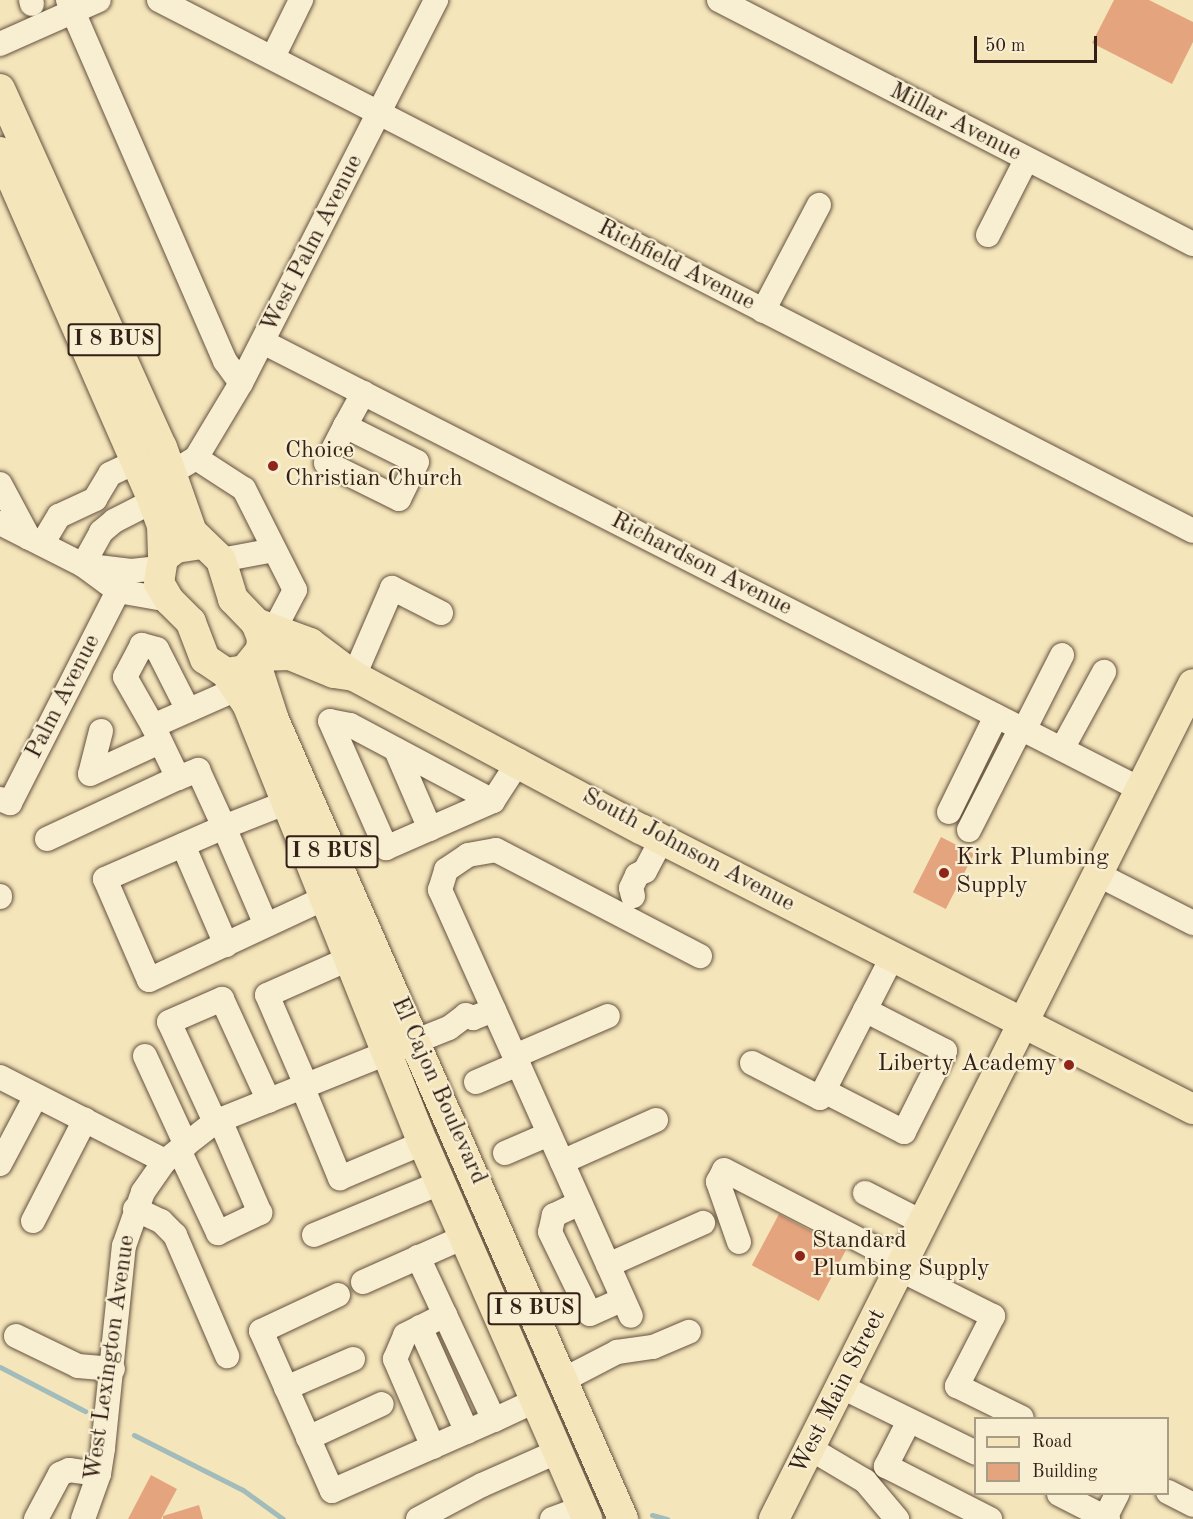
<!DOCTYPE html>
<style>
body{margin:0}
#map{position:relative;width:1193px;height:1519px;overflow:hidden;background:#f5e5ba;font-family:"Old Standard TT",serif}
div>[style]{position:absolute}
.stream>*{height:5px;margin:-2.5px;padding:0 2.5px;transform-origin:2.5px;border-radius:2.5px;background:#a1bcbb}
.building>*{inset:0;background:#e4a57e;transform-origin:0 0}
.roads{filter:drop-shadow(0 0 2px #645240) drop-shadow(0 0 2px #645240)}
.minor>*{height:24px;margin:-12px;padding:0 12px;transform-origin:12px;border-radius:12px;background:#f8eed2}
.major>*{height:30px;margin:-15px;padding:0 15px;transform-origin:15px;border-radius:15px;background:#f5e5ba}
.dots>*{width:16px;height:16px;translate:-50% -50%;box-sizing:border-box;border:3px solid #f8eed2;border-radius:50%}
span{translate:-50% -50%;white-space:nowrap;text-align:center;line-height:1.15;-webkit-text-stroke:4.5px #f8eed2;paint-order:stroke}
.shield-label span{padding:2px 4px;background:#f8eed2;border:2px solid;border-radius:4px;-webkit-text-stroke-width:0}
.shield-label{font-size:22px;color:#332117;font-weight:700}
.street-label{font-size:24px;color:#332117}
.poi-label{font-size:24px;color:#332117}
.left{translate:0 -50%;text-align:left}
.right{translate:-100% -50%;text-align:right}
.legend{position:absolute;left:974px;top:1417px;width:195px;height:78px;box-sizing:border-box;background:#f8eed2;border:2px solid #a99c87;margin:0;padding:8px 10px;list-style:none;font-size:18px;color:#332117}
.legend li{display:flex;align-items:center;gap:12px;height:30px}
.legend b{width:30px;border:2px solid #a99c87}
.scale{position:absolute;left:974px;top:36px;width:123px;height:27px;box-sizing:border-box;border:3px solid #332117;border-top:0;padding-left:8px;font-size:18px;line-height:21px;white-space:nowrap;color:#332117;-webkit-text-stroke:4px #f8eed2;paint-order:stroke}
</style>
<div id="map">
<div class="stream">
<i style="left:0;top:1367px;width:96px;rotate:27.4deg"></i>
<i style="left:134px;top:1435px;width:122px;rotate:26.8deg"></i>
<i style="left:243px;top:1490px;width:49px;rotate:35.9deg"></i>
<i style="left:652px;top:1515px;width:16px;rotate:15deg"></i>
</div>
<div class="building">
<i style="clip-path:polygon(1114px 0,1149px 0,1193px 22px,1193px 42px,1172px 84px,1092px 43px)"></i>
<i style="left:941px;top:837px;width:37px;height:62px;rotate:27deg"></i>
<i style="left:779px;top:1214px;width:76px;height:58px;rotate:28deg"></i>
<i style="clip-path:polygon(151px 1475px,177px 1489px,161px 1519px,128px 1519px)"></i>
<i style="clip-path:polygon(199px 1505px,203px 1519px,163px 1519px,163px 1516px)"></i>
</div>
<div class="roads">
<div class="minor">
<i style="left:31px;top:0;width:4px;rotate:76deg"></i>
<i style="left:68px;top:0;width:394px;rotate:66.5deg"></i>
<i style="left:225px;top:361px;width:27px;rotate:54deg"></i>
<i style="left:159px;top:0;width:1162px;rotate:27.18deg"></i>
<i style="left:719px;top:0;width:533px;rotate:27.24deg"></i>
<i style="left:0;top:44px;width:108px;rotate:-24deg"></i>
<i style="left:273px;top:57px;width:64px;rotate:-63.8deg"></i>
<i style="left:988px;top:235px;width:84px;rotate:-63.1deg"></i>
<i style="left:763px;top:311px;width:120px;rotate:-62.2deg"></i>
<i style="left:263px;top:342px;width:982px;rotate:27.01deg"></i>
<i style="left:345px;top:426px;width:80px;rotate:26.6deg"></i>
<i style="left:417px;top:462px;width:41px;rotate:115.9deg"></i>
<i style="left:399px;top:499px;width:81px;rotate:-153.7deg"></i>
<i style="left:326px;top:463px;width:42px;rotate:-62.8deg"></i>
<i style="left:345px;top:426px;width:38px;rotate:-61deg"></i>
<i style="left:196px;top:458px;width:57px;rotate:32.9deg"></i>
<i style="left:244px;top:489px;width:113px;rotate:63.2deg"></i>
<i style="left:295px;top:590px;width:45px;rotate:117.7deg"></i>
<i style="left:171px;top:473px;width:29px;rotate:-31deg"></i>
<i style="left:196px;top:458px;width:87px;rotate:-59deg"></i>
<i style="left:241px;top:383px;width:430px;rotate:-63deg"></i>
<i style="left:0;top:484px;width:61px;rotate:61.8deg"></i>
<i style="left:0;top:523px;width:93px;rotate:26.8deg"></i>
<i style="left:83px;top:565px;width:38px;rotate:-61deg"></i>
<i style="left:101px;top:532px;width:17px;rotate:-40deg"></i>
<i style="left:114px;top:521px;width:44px;rotate:-27.1deg"></i>
<i style="left:42px;top:544px;width:33px;rotate:-59deg"></i>
<i style="left:59px;top:516px;width:40px;rotate:-25deg"></i>
<i style="left:95px;top:499px;width:29px;rotate:-59deg"></i>
<i style="left:110px;top:474px;width:29px;rotate:-25deg"></i>
<i style="left:221px;top:560px;width:54px;rotate:-10.7deg"></i>
<i style="left:159px;top:568px;width:28px;rotate:174deg"></i>
<i style="left:131px;top:571px;width:48px;rotate:-172.9deg"></i>
<i style="left:83px;top:565px;width:44px;rotate:36.6deg"></i>
<i style="left:118px;top:591px;width:52px;rotate:10deg"></i>
<i style="left:354px;top:676px;width:96px;rotate:-66.6deg"></i>
<i style="left:392px;top:588px;width:55px;rotate:27deg"></i>
<i style="left:188px;top:710px;width:68px;rotate:-116.9deg"></i>
<i style="left:157px;top:649px;width:16px;rotate:-165deg"></i>
<i style="left:142px;top:645px;width:36px;rotate:118deg"></i>
<i style="left:125px;top:677px;width:56px;rotate:60.3deg"></i>
<i style="left:153px;top:726px;width:92px;rotate:-23.8deg"></i>
<i style="left:153px;top:726px;width:58px;rotate:64.3deg"></i>
<i style="left:178px;top:778px;width:22px;rotate:-22deg"></i>
<i style="left:198px;top:770px;width:63px;rotate:65.5deg"></i>
<i style="left:224px;top:827px;width:66px;rotate:-21.5deg"></i>
<i style="left:1024px;top:730px;width:84px;rotate:-63.1deg"></i>
<i style="left:101px;top:731px;width:44px;rotate:104.3deg"></i>
<i style="left:90px;top:774px;width:77px;rotate:-24.6deg"></i>
<i style="left:1062px;top:749px;width:88px;rotate:-61.4deg"></i>
<i style="left:396px;top:750px;width:86px;rotate:66.7deg"></i>
<i style="left:0;top:799px;width:11px;rotate:22deg"></i>
<i style="left:10px;top:803px;width:238px;rotate:-63deg"></i>
<i style="left:493px;top:801px;width:162px;rotate:-152deg"></i>
<i style="left:350px;top:725px;width:20px;rotate:-169deg"></i>
<i style="left:330px;top:721px;width:139px;rotate:66.2deg"></i>
<i style="left:386px;top:848px;width:117px;rotate:-23.7deg"></i>
<i style="left:493px;top:801px;width:48px;rotate:-57deg"></i>
<i style="left:949px;top:812px;width:107px;rotate:-63.9deg"></i>
<i style="left:969px;top:830px;width:114px;rotate:-63deg"></i>
<i style="left:47px;top:839px;width:145px;rotate:-25deg"></i>
<i style="left:183px;top:845px;width:109px;rotate:66.7deg"></i>
<i style="left:1097px;top:874px;width:108px;rotate:27deg"></i>
<i style="left:633px;top:896px;width:8px;rotate:-104deg"></i>
<i style="left:631px;top:888px;width:14px;rotate:-65deg"></i>
<i style="left:637px;top:875px;width:9px;rotate:-27deg"></i>
<i style="left:645px;top:871px;width:36px;rotate:-62deg"></i>
<i style="left:0;top:897px;width:1px;rotate:-90deg"></i>
<i style="left:266px;top:925px;width:107px;rotate:-113.2deg"></i>
<i style="left:224px;top:827px;width:130px;rotate:156.4deg"></i>
<i style="left:105px;top:879px;width:110px;rotate:66.5deg"></i>
<i style="left:149px;top:980px;width:192px;rotate:-25deg"></i>
<i style="left:494px;top:1010px;width:335px;rotate:65.9deg"></i>
<i style="left:145px;top:1056px;width:98px;rotate:65.3deg"></i>
<i style="left:515px;top:1056px;width:101px;rotate:-23.3deg"></i>
<i style="left:752px;top:1063px;width:76px;rotate:27.2deg"></i>
<i style="left:820px;top:1098px;width:158px;rotate:-62.9deg"></i>
<i style="left:0;top:1077px;width:185px;rotate:27deg"></i>
<i style="left:476px;top:1082px;width:46px;rotate:-23.2deg"></i>
<i style="left:306px;top:1085px;width:98px;rotate:-113.4deg"></i>
<i style="left:267px;top:995px;width:86px;rotate:-23.9deg"></i>
<i style="left:302px;top:1086px;width:100px;rotate:67.6deg"></i>
<i style="left:340px;top:1178px;width:90px;rotate:-22.9deg"></i>
<i style="left:824px;top:1091px;width:90px;rotate:27.1deg"></i>
<i style="left:904px;top:1132px;width:45px;rotate:-63.4deg"></i>
<i style="left:924px;top:1092px;width:46px;rotate:-62.9deg"></i>
<i style="left:945px;top:1051px;width:90px;rotate:-152.9deg"></i>
<i style="left:215px;top:1122px;width:110px;rotate:-114.7deg"></i>
<i style="left:169px;top:1022px;width:58px;rotate:-23.5deg"></i>
<i style="left:222px;top:999px;width:112px;rotate:65.3deg"></i>
<i style="left:179px;top:1150px;width:92px;rotate:64.8deg"></i>
<i style="left:218px;top:1233px;width:47px;rotate:-25.5deg"></i>
<i style="left:260px;top:1213px;width:101px;rotate:-113.3deg"></i>
<i style="left:505px;top:1153px;width:48px;rotate:-23.4deg"></i>
<i style="left:562px;top:1162px;width:103px;rotate:-24.1deg"></i>
<i style="left:0;top:1164px;width:77px;rotate:-62.1deg"></i>
<i style="left:865px;top:1193px;width:66px;rotate:27deg"></i>
<i style="left:580px;top:1203px;width:29px;rotate:155deg"></i>
<i style="left:554px;top:1215px;width:17px;rotate:103deg"></i>
<i style="left:550px;top:1232px;width:91px;rotate:64deg"></i>
<i style="left:590px;top:1314px;width:36px;rotate:-24deg"></i>
<i style="left:135px;top:1209px;width:29px;rotate:25deg"></i>
<i style="left:161px;top:1221px;width:20px;rotate:45deg"></i>
<i style="left:175px;top:1235px;width:132px;rotate:66.7deg"></i>
<i style="left:33px;top:1221px;width:114px;rotate:-62.8deg"></i>
<i style="left:314px;top:1235px;width:136px;rotate:-22.4deg"></i>
<i style="left:739px;top:1242px;width:64px;rotate:-109.3deg"></i>
<i style="left:718px;top:1182px;width:13px;rotate:-63deg"></i>
<i style="left:724px;top:1170px;width:203px;rotate:27.3deg"></i>
<i style="left:608px;top:1265px;width:104px;rotate:-23.9deg"></i>
<i style="left:901px;top:1270px;width:103px;rotate:26.6deg"></i>
<i style="left:993px;top:1316px;width:79px;rotate:117.2deg"></i>
<i style="left:957px;top:1386px;width:72px;rotate:26.2deg"></i>
<i style="left:363px;top:1282px;width:111px;rotate:-24deg"></i>
<i style="left:338px;top:1295px;width:85px;rotate:154.9deg"></i>
<i style="left:261px;top:1331px;width:175px;rotate:66.1deg"></i>
<i style="left:332px;top:1491px;width:177px;rotate:-23.7deg"></i>
<i style="left:494px;top:1420px;width:180px;rotate:-115deg"></i>
<i style="left:420px;top:1327px;width:115px;rotate:65.9deg"></i>
<i style="left:16px;top:1336px;width:69px;rotate:25.8deg"></i>
<i style="left:78px;top:1366px;width:35px;rotate:5deg"></i>
<i style="left:565px;top:1379px;width:59px;rotate:-27.4deg"></i>
<i style="left:617px;top:1352px;width:36px;rotate:-8deg"></i>
<i style="left:653px;top:1347px;width:39px;rotate:-23deg"></i>
<i style="left:842px;top:1387px;width:149px;rotate:26.2deg"></i>
<i style="left:286px;top:1388px;width:73px;rotate:-23.4deg"></i>
<i style="left:494px;top:1420px;width:47px;rotate:-24.9deg"></i>
<i style="left:909px;top:1421px;width:51px;rotate:117.1deg"></i>
<i style="left:886px;top:1466px;width:117px;rotate:27deg"></i>
<i style="left:308px;top:1438px;width:81px;rotate:-24.7deg"></i>
<i style="left:433px;top:1447px;width:96px;rotate:-113.4deg"></i>
<i style="left:395px;top:1359px;width:26px;rotate:-67deg"></i>
<i style="left:405px;top:1335px;width:45px;rotate:-26.6deg"></i>
<i style="left:811px;top:1449px;width:63px;rotate:30.7deg"></i>
<i style="left:865px;top:1481px;width:50px;rotate:49.9deg"></i>
<i style="left:1168px;top:1492px;width:28px;rotate:27deg"></i>
<i style="left:1059px;top:1494px;width:55px;rotate:27deg"></i>
<i style="left:1106px;top:1516px;width:25px;rotate:-63deg"></i>
<i style="left:36px;top:1519px;width:51px;rotate:-61.9deg"></i>
<i style="left:60px;top:1474px;width:10px;rotate:-24deg"></i>
<i style="left:69px;top:1470px;width:30px;rotate:8deg"></i>
<i style="left:83px;top:1519px;width:48px;rotate:-70.4deg"></i>
<i style="left:99px;top:1474px;width:26px;rotate:-81deg"></i>
<i style="left:103px;top:1448px;width:203px;rotate:-84.1deg"></i>
<i style="left:124px;top:1246px;width:57px;rotate:-70.6deg"></i>
<i style="left:143px;top:1192px;width:38px;rotate:-55deg"></i>
<i style="left:165px;top:1161px;width:63px;rotate:-38deg"></i>
<i style="left:215px;top:1122px;width:252px;rotate:-21.9deg"></i>
<i style="left:449px;top:1028px;width:21px;rotate:-37deg"></i>
<i style="left:466px;top:1015px;width:8px;rotate:23deg"></i>
<i style="left:473px;top:1018px;width:22px;rotate:-21deg"></i>
<i style="left:494px;top:1010px;width:132px;rotate:-114.2deg"></i>
<i style="left:440px;top:890px;width:21px;rotate:-73deg"></i>
<i style="left:446px;top:870px;width:27px;rotate:-34deg"></i>
<i style="left:468px;top:855px;width:28px;rotate:-10deg"></i>
<i style="left:496px;top:850px;width:230px;rotate:27.5deg"></i>
<i style="left:418px;top:1519px;width:72px;rotate:-28deg"></i>
<i style="left:482px;top:1485px;width:84px;rotate:-23.8deg"></i>
<i style="left:552px;top:1519px;width:32px;rotate:-20deg"></i>
</div>
<div class="major">
<i style="left:0;top:89px;width:393px;rotate:65.7deg"></i>
<i style="left:162px;top:447px;width:90px;rotate:70.6deg"></i>
<i style="left:192px;top:532px;width:40px;rotate:44deg"></i>
<i style="left:221px;top:560px;width:41px;rotate:72.9deg"></i>
<i style="left:233px;top:599px;width:33px;rotate:46deg"></i>
<i style="left:256px;top:623px;width:16px;rotate:68deg"></i>
<i style="left:262px;top:638px;width:12px;rotate:95deg"></i>
<i style="left:261px;top:650px;width:26px;rotate:129deg"></i>
<i style="left:245px;top:670px;width:19px;rotate:171deg"></i>
<i style="left:226px;top:673px;width:25px;rotate:-146deg"></i>
<i style="left:205px;top:659px;width:40px;rotate:-111deg"></i>
<i style="left:191px;top:622px;width:31px;rotate:-135deg"></i>
<i style="left:169px;top:600px;width:20px;rotate:-120deg"></i>
<i style="left:159px;top:583px;width:25px;rotate:-81deg"></i>
<i style="left:163px;top:558px;width:16px;rotate:-38deg"></i>
<i style="left:176px;top:548px;width:26px;rotate:-9deg"></i>
<i style="left:0;top:152px;width:381px;rotate:66.3deg"></i>
<i style="left:153px;top:501px;width:27px;rotate:70deg"></i>
<i style="left:162px;top:526px;width:32px;rotate:88deg"></i>
<i style="left:256px;top:623px;width:58px;rotate:20.3deg"></i>
<i style="left:310px;top:643px;width:55px;rotate:36.9deg"></i>
<i style="left:354px;top:676px;width:20px;rotate:-171deg"></i>
<i style="left:334px;top:673px;width:48px;rotate:-157.8deg"></i>
<i style="left:290px;top:655px;width:32px;rotate:178deg"></i>
<i style="left:255px;top:661px;width:62px;rotate:72.1deg"></i>
<i style="left:274px;top:720px;width:872px;rotate:66.4deg"></i>
<i style="left:226px;top:673px;width:40px;rotate:56deg"></i>
<i style="left:248px;top:706px;width:471px;rotate:68.2deg"></i>
<i style="left:423px;top:1143px;width:410px;rotate:66.4deg"></i>
<i style="left:354px;top:676px;width:325px;rotate:28.1deg"></i>
<i style="left:641px;top:829px;width:619px;rotate:26.9deg"></i>
<i style="left:774px;top:1519px;width:934px;rotate:-63.35deg"></i>
</div>
</div>
<div class="dots">
<i style="left:273px;top:466px;background:#8f2418"></i>
<i style="left:944px;top:873px;background:#8f2418"></i>
<i style="left:1069px;top:1065px;background:#8f2418"></i>
<i style="left:800px;top:1256px;background:#8f2418"></i>
</div>
<div class="shield-label">
<span style="left:114px;top:340px">I 8 BUS</span>
<span style="left:332px;top:852px">I 8 BUS</span>
<span style="left:534px;top:1309px">I 8 BUS</span>
</div>
<div class="street-label">
<span style="left:955px;top:123px;rotate:27deg">Millar Avenue</span>
<span style="left:313px;top:244px;rotate:-63deg">West Palm Avenue</span>
<span style="left:676px;top:266px;rotate:27deg">Richfield Avenue</span>
<span style="left:701px;top:565px;rotate:27deg">Richardson Avenue</span>
<span style="left:64px;top:697px;rotate:-63deg">Palm Avenue</span>
<span style="left:688px;top:851px;rotate:28deg">South Johnson Avenue</span>
<span style="left:438px;top:1091px;rotate:66deg">El Cajon Boulevard</span>
<span style="left:111px;top:1358px;rotate:-82deg">West Lexington Avenue</span>
<span style="left:839px;top:1392px;rotate:-63deg">West Main Street</span>
</div>
<div class="poi-label">
<span class="left" style="left:285px;top:466px">Choice<br>Christian Church</span>
<span class="left" style="left:956px;top:873px">Kirk Plumbing<br>Supply</span>
<span class="right" style="left:1057px;top:1065px">Liberty Academy</span>
<span class="left" style="left:812px;top:1256px">Standard<br>Plumbing Supply</span>
</div>
<ul class="legend">
<li><b style="height:8px;background:#f5e5ba"></b>Road</li>
<li><b style="height:16px;background:#e4a57e"></b>Building</li>
</ul>
<div class="scale">50 m</div>
</div>
